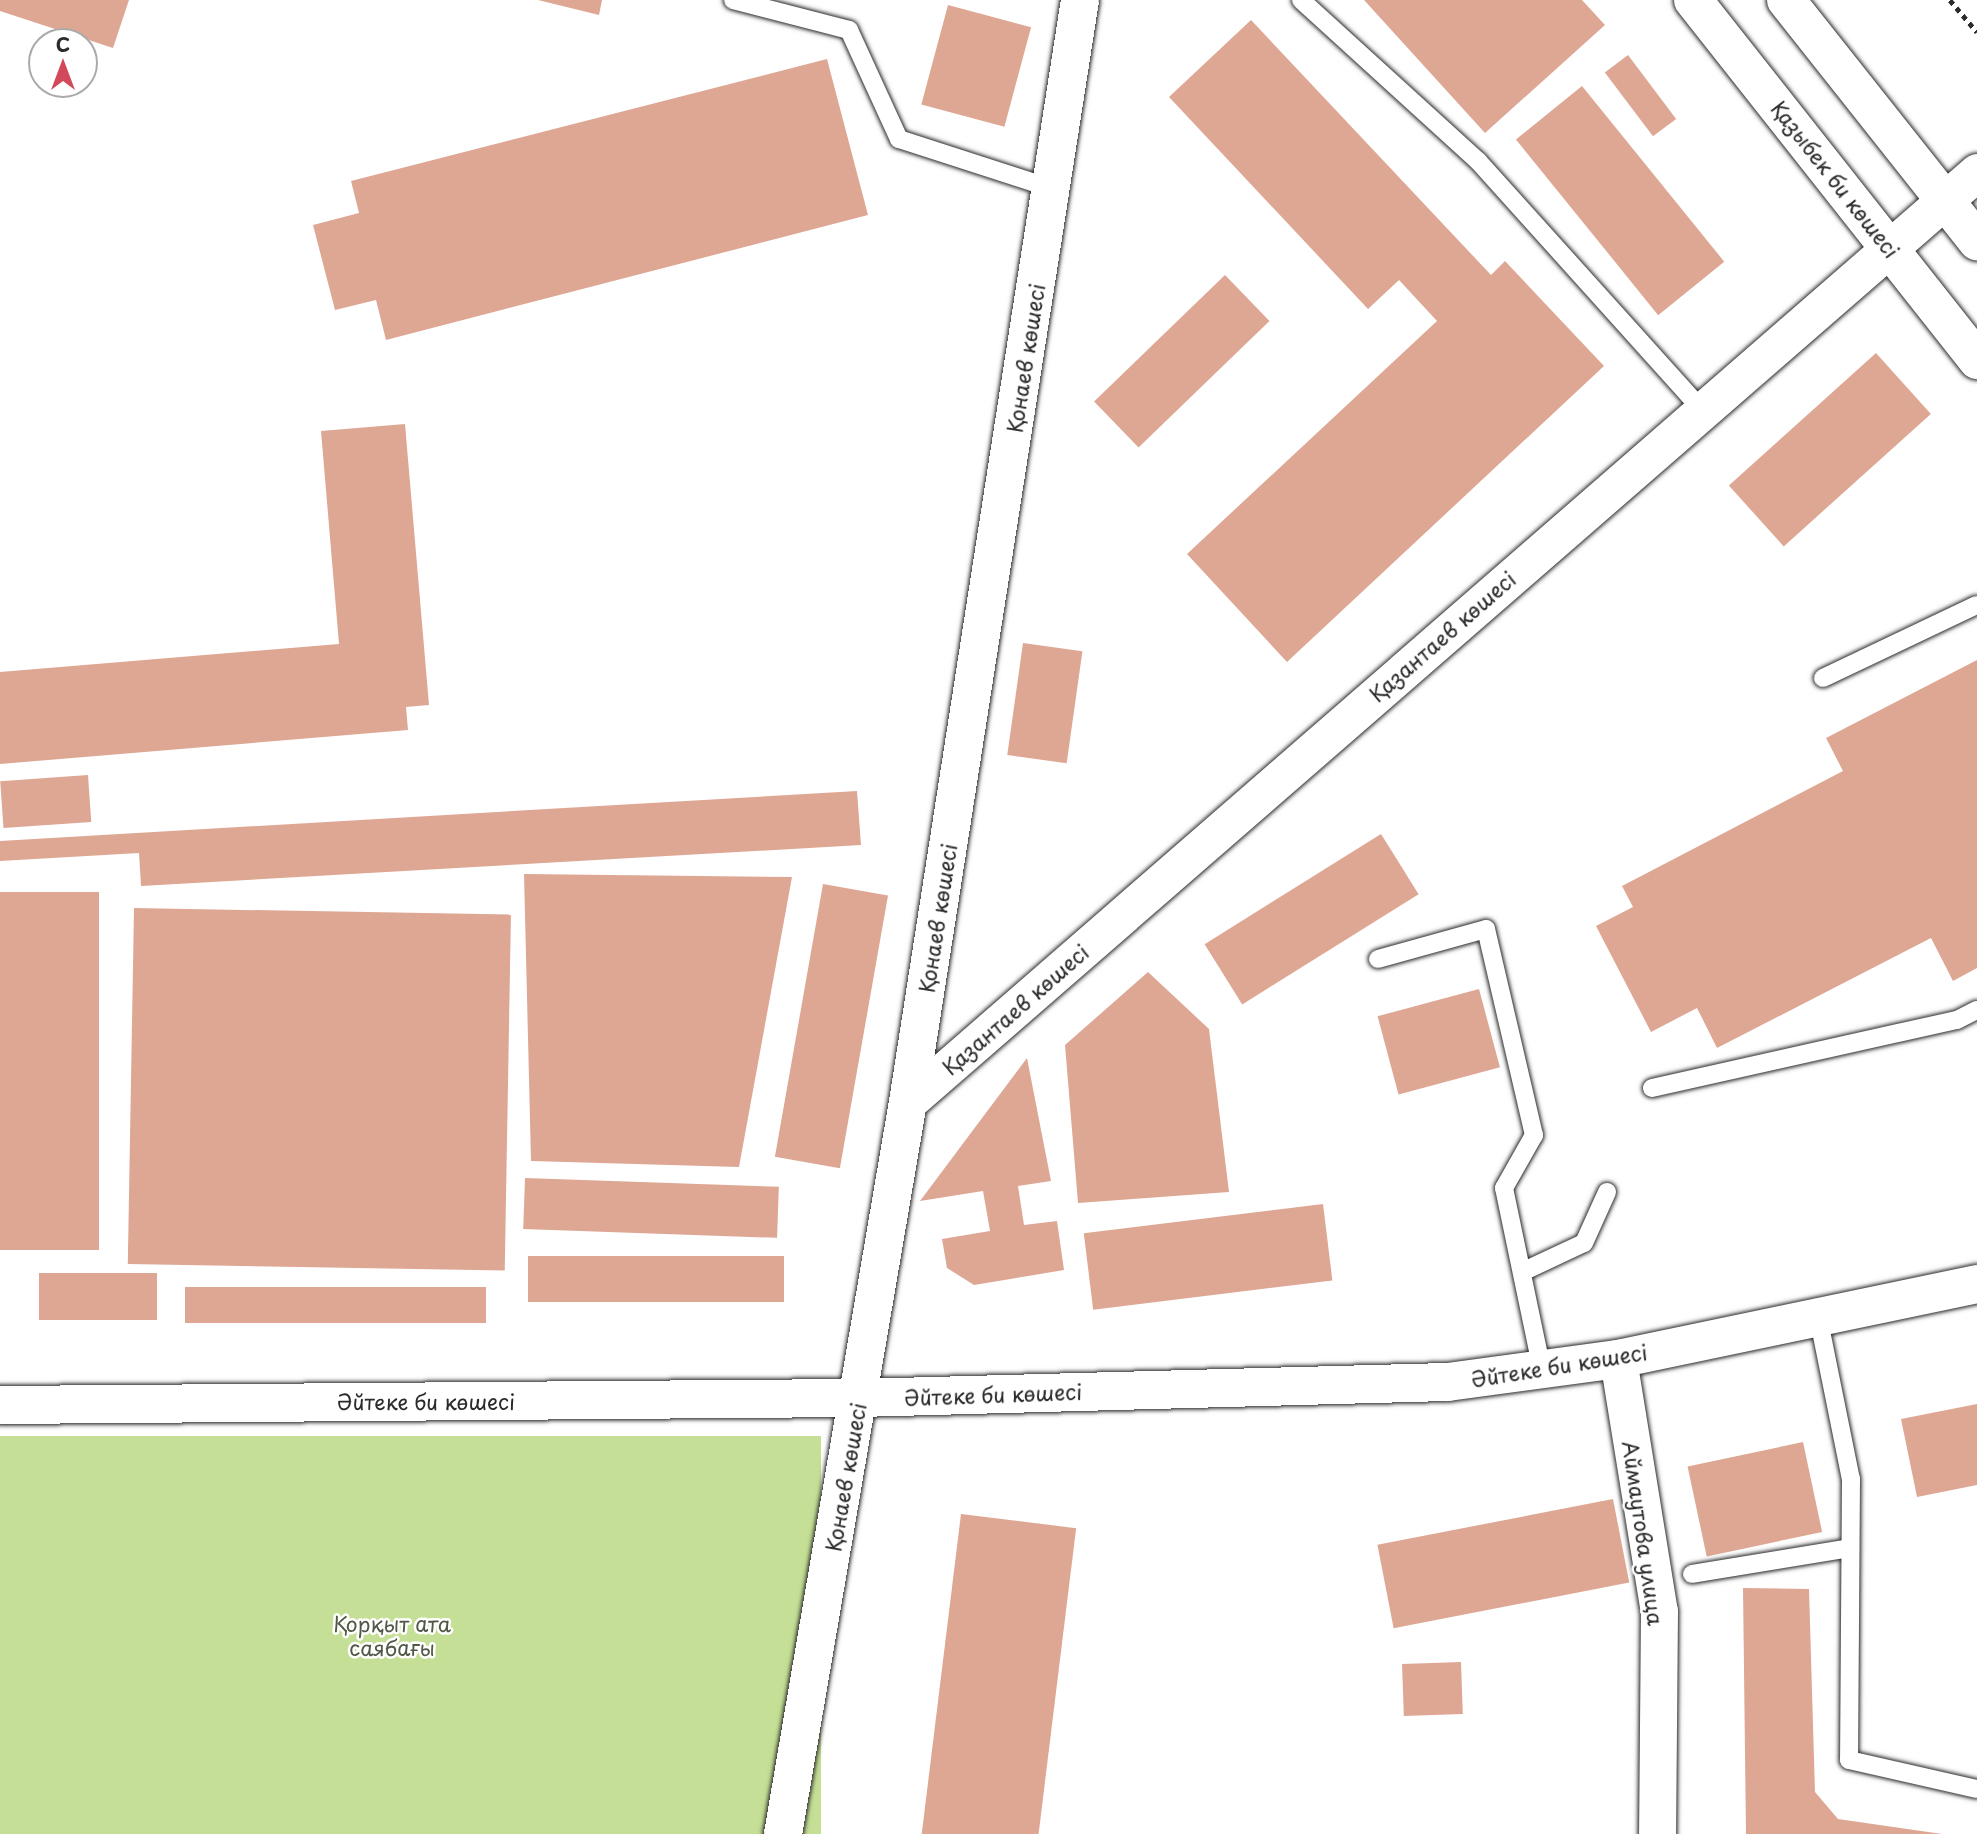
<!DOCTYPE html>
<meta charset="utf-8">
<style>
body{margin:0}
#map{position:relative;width:1977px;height:1834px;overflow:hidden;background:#fff;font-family:"Playpen Sans",sans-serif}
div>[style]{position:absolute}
.green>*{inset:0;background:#c5e096;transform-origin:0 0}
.building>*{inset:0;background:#dea794;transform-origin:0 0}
.path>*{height:4.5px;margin-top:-2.25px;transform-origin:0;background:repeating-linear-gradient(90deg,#2b2b2b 0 5px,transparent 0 10px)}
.roads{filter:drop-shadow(0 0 2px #2b2b2b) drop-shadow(0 0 2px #2b2b2b)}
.lane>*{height:18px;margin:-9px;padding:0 9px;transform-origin:9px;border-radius:9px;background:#fff}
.street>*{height:37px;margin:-18.5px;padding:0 18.5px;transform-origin:18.5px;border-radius:18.5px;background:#fff}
.secondary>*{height:38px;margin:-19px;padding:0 19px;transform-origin:19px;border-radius:19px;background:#fff}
span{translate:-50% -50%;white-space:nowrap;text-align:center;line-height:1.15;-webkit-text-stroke:5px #fff;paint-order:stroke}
.street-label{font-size:21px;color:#2b2b2b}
.park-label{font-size:21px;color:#525846}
.north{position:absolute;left:28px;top:28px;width:70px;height:70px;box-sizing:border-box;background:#fff;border:2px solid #aaa;border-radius:50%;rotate:0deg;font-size:19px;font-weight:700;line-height:28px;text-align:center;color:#2b2b2b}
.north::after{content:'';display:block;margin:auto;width:24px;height:32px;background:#d1495b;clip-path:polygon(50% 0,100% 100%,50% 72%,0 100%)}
</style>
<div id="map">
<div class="green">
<i style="left:0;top:1436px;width:821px;height:398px"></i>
</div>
<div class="building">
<i style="clip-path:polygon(0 0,129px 0,113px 48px,0 11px)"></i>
<i style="clip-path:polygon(538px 0,602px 0,599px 15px)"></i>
<i style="clip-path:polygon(1364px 0,1582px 0,1605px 25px,1485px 133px)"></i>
<i style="left:948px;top:5px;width:86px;height:103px;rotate:15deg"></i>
<i style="clip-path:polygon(1251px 20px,1491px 275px,1505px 261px,1604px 366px,1287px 662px,1187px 554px,1437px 321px,1399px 280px,1368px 309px,1169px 97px)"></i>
<i style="left:1628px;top:55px;width:80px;height:29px;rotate:53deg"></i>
<i style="clip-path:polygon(827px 59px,868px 215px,386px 340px,376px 300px,335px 310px,313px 225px,359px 213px,351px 181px)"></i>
<i style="left:1582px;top:86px;width:226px;height:85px;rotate:51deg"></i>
<i style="left:1225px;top:275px;width:64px;height:182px;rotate:46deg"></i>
<i style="left:1876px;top:353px;width:82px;height:198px;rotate:48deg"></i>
<i style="clip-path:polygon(405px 424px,429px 705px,406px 707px,408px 730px,0 764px,0 672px,339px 644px,321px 431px)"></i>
<i style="left:1023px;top:643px;width:60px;height:113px;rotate:8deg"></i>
<i style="clip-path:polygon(1977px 660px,1977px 968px,1953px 981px,1931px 938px,1717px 1048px,1697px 1008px,1651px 1032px,1596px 926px,1633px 907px,1622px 886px,1843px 771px,1826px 738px)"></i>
<i style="left:88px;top:775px;width:47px;height:88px;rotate:86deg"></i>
<i style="clip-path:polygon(857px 791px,861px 845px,141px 886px,139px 853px,0 861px,0 841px)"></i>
<i style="left:1381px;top:834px;width:71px;height:208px;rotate:58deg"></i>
<i style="clip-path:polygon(524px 874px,792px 877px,739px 1167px,531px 1161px)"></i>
<i style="left:823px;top:884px;width:66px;height:277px;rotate:10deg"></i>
<i style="left:0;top:892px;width:99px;height:358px"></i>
<i style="left:134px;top:908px;width:377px;height:356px;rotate:1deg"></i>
<i style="clip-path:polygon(1148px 972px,1209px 1029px,1229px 1192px,1078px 1203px,1065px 1045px)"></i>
<i style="left:1479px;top:989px;width:81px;height:105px;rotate:75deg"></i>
<i style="clip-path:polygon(1027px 1058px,1051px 1181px,1018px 1186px,1024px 1225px,1057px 1221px,1064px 1270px,974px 1285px,947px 1268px,942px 1239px,990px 1231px,983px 1191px,920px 1201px)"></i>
<i style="left:525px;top:1178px;width:254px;height:51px;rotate:2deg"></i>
<i style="left:1323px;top:1204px;width:77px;height:241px;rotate:83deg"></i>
<i style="left:528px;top:1256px;width:256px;height:46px"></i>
<i style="left:39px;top:1273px;width:118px;height:47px"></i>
<i style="left:185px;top:1287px;width:301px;height:36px"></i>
<i style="clip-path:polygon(1977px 1404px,1977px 1485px,1917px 1497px,1901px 1419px)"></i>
<i style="left:1803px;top:1442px;width:92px;height:118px;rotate:78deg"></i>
<i style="left:1613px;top:1499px;width:85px;height:240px;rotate:79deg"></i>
<i style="left:961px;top:1514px;width:116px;height:323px;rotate:7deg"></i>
<i style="clip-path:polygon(1743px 1588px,1809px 1589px,1815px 1792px,1838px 1819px,1942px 1834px,1746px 1834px)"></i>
<i style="left:1461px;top:1662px;width:52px;height:59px;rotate:88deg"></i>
</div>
<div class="path">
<i style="left:1950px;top:0;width:42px;rotate:49.8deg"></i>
</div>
<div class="roads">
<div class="lane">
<i style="left:733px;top:0;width:120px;rotate:14.5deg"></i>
<i style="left:849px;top:30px;width:120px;rotate:65.4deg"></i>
<i style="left:899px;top:139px;width:160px;rotate:17.9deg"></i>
<i style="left:1301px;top:0;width:239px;rotate:42.3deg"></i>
<i style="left:1478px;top:161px;width:334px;rotate:48deg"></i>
<i style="left:1823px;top:678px;width:170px;rotate:-25.4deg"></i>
<i style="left:1378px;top:959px;width:112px;rotate:-15.5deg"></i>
<i style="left:1486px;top:929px;width:212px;rotate:76.9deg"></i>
<i style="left:1534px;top:1135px;width:61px;rotate:119.5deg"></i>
<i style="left:1504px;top:1188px;width:186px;rotate:78.2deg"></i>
<i style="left:1652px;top:1088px;width:312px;rotate:-12.6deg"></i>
<i style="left:1957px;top:1020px;width:22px;rotate:-27deg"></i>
<i style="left:1522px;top:1272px;width:68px;rotate:-25.1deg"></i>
<i style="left:1584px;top:1243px;width:56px;rotate:-65.7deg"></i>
<i style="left:1818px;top:1316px;width:166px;rotate:78.6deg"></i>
<i style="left:1851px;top:1479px;width:281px;rotate:90.4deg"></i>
<i style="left:1849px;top:1760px;width:131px;rotate:12.8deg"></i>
<i style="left:1692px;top:1574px;width:160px;rotate:-9.3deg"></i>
</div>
<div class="street">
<i style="left:908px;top:1102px;width:1417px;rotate:-41.02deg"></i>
<i style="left:1618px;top:1359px;width:255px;rotate:80.8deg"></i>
<i style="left:1659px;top:1611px;width:223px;rotate:90.5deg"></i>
</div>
<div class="secondary">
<i style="left:1693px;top:0;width:459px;rotate:51.7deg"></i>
<i style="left:1786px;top:0;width:308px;rotate:51.6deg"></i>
<i style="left:0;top:1405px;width:859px;rotate:-0.47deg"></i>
<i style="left:859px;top:1398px;width:589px;rotate:-1.56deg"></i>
<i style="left:1448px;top:1382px;width:172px;rotate:-7.7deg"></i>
<i style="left:1618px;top:1359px;width:367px;rotate:-11.8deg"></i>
<i style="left:783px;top:1834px;width:743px;rotate:-80.31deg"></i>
<i style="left:908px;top:1102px;width:1115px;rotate:-81.13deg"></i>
</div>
</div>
<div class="street-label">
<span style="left:1836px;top:179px;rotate:52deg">Қазыбек би көшесі</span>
<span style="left:1025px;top:358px;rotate:-81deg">Қонаев көшесі</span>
<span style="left:1442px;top:636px;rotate:-41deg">Қазантаев көшесі</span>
<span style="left:937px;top:918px;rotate:-81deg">Қонаев көшесі</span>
<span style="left:1015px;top:1009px;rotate:-41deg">Қазантаев көшесі</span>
<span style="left:1559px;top:1365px;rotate:-9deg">Әйтеке би көшесі</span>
<span style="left:993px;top:1394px;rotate:-2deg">Әйтеке би көшесі</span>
<span style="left:426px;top:1401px">Әйтеке би көшесі</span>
<span style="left:845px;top:1477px;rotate:-80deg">Қонаев көшесі</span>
<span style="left:1644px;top:1533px;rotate:82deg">Аймаутова улица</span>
</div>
<div class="park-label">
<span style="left:392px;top:1635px">Қорқыт ата<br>саябағы</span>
</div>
<div class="north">С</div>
</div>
